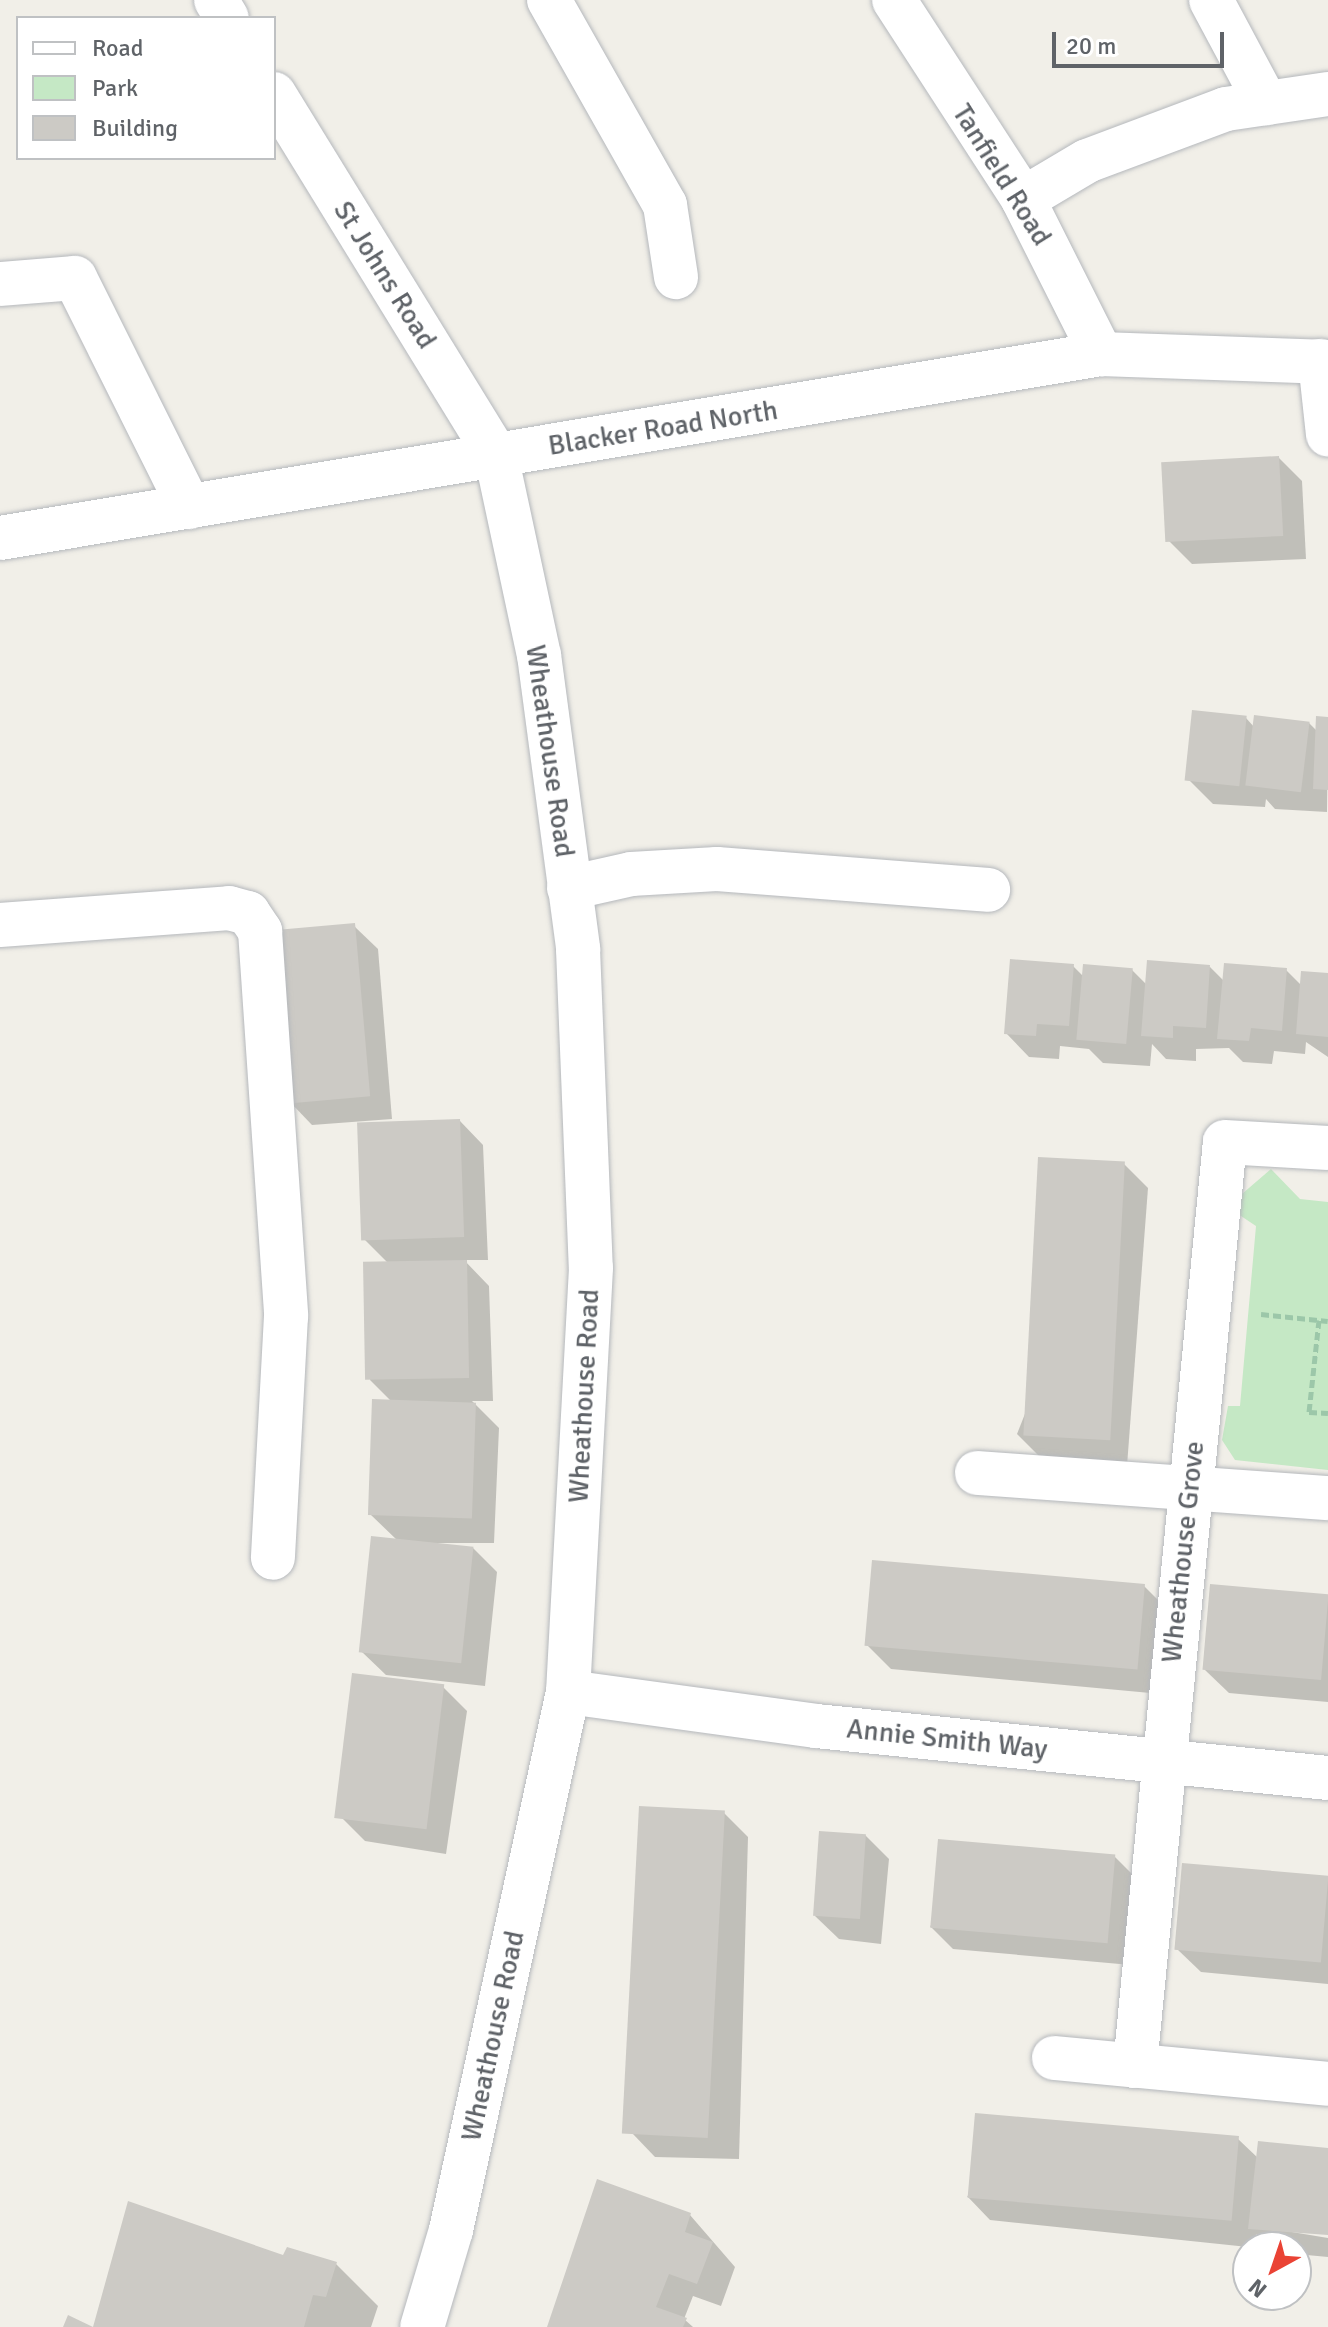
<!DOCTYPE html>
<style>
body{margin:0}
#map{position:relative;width:1328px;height:2327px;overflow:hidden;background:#f1efe8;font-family:Signika,sans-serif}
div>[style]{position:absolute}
.green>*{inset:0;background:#c5e8c5}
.shadow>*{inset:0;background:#0003}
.building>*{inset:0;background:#cccac5;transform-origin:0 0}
.path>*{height:5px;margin-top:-2.5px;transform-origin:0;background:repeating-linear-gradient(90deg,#9cc7a9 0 8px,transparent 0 12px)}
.roads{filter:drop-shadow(0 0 2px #b5b8bc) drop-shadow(0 0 2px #b5b8bc)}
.minor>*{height:44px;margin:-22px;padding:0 22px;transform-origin:22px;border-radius:22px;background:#fff}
span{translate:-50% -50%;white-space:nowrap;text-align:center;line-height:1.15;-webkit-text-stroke:7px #fff;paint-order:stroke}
.street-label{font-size:28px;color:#5f6368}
.legend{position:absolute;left:16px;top:16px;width:260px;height:144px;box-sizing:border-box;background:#fff;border:2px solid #bfc1c3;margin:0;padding:10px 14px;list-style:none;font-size:24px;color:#5f6368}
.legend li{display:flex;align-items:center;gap:16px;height:40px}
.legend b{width:40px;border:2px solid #bfc1c3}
.north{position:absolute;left:1232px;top:2231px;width:80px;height:80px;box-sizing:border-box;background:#fff;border:2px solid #bfc1c3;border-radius:50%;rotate:220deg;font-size:22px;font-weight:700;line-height:32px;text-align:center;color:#5f6368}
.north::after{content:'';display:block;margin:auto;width:28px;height:36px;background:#ea4335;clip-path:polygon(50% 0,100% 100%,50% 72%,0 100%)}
.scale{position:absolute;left:1052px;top:32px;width:172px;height:36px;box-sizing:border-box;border:4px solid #5f6368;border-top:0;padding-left:10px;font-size:24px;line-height:28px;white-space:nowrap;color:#5f6368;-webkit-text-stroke:6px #fff;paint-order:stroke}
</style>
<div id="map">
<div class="green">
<i style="clip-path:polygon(1271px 1169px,1300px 1199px,1328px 1202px,1328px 1470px,1235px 1460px,1222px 1440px,1228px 1406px,1240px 1406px,1256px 1226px,1238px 1214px,1235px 1200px)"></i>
</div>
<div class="shadow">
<i style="clip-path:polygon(1279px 458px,1302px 481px,1306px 559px,1192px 564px,1168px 540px)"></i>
<i style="clip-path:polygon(1246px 718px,1255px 728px,1309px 723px,1318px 732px,1328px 719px,1327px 812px,1275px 809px,1266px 799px,1265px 807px,1213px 804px,1189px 780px)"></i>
<i style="clip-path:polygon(354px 926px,378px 949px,392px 1119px,312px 1125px,289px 1101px)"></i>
<i style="clip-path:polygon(1073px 966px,1084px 977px,1132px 970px,1147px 985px,1210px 967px,1224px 981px,1286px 970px,1302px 986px,1328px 975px,1328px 1057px,1306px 1042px,1305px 1054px,1274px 1051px,1272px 1064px,1243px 1062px,1229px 1048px,1196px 1049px,1196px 1061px,1166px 1059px,1152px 1044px,1150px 1066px,1103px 1063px,1089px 1049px,1060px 1046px,1059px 1059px,1029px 1057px,1006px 1033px)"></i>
<i style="clip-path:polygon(460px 1121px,483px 1145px,488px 1260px,464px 1260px,489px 1286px,493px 1401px,472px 1401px,499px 1428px,494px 1543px,421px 1543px,473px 1548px,497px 1572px,485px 1686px,386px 1675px,362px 1652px,398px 1541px,371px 1515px,392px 1402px,370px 1380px,390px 1265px,364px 1239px)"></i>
<i style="clip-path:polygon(1124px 1164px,1148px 1188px,1127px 1466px,1041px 1458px,1017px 1434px)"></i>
<i style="clip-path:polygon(1144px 1586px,1168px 1610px,1161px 1694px,891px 1669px,867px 1645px)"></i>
<i style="clip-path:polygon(1328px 1596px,1328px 1702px,1229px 1693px,1205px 1670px)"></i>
<i style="clip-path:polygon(443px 1687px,467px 1711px,446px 1854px,365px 1841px,341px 1817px)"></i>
<i style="clip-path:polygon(724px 1813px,748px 1837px,739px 2159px,655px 2157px,632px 2133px)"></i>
<i style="clip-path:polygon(865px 1835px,889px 1859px,881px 1944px,839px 1939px,815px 1916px)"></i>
<i style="clip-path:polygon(1114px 1856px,1138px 1880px,1131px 1965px,953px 1949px,930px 1926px)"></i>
<i style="clip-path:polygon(1328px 1878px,1328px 1984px,1201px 1972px,1177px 1949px)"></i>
<i style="clip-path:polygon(1238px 2139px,1258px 2158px,1328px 2149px,1328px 2234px,1274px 2229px,1328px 2238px,1328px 2257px,1296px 2254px,1296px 2247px,1269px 2247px,1256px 2234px,1255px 2247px,1248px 2247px,990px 2220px,967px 2196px)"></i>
<i style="clip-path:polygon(690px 2215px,735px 2267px,721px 2306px,693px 2296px,684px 2319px,693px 2327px,549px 2327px)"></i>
<i style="clip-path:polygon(283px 2258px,336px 2264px,378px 2306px,371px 2327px,95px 2327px)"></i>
</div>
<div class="building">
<i style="left:1279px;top:456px;width:80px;height:118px;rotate:87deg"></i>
<i style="left:1192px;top:710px;width:55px;height:71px;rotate:6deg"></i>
<i style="left:1254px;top:715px;width:56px;height:71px;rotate:7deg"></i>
<i style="clip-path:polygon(1316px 716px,1328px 717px,1328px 790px,1313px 789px)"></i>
<i style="left:355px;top:923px;width:174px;height:82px;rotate:85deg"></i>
<i style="clip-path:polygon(1010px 959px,1074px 964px,1069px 1026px,1037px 1024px,1036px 1036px,1004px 1034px)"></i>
<i style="clip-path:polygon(1147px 960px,1210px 965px,1206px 1028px,1173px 1026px,1173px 1038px,1141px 1036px)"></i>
<i style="clip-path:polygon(1224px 963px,1287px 968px,1282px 1031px,1251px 1028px,1249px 1041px,1217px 1039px)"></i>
<i style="left:1083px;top:964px;width:50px;height:76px;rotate:5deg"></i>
<i style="clip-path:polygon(1301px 971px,1328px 973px,1328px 1037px,1296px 1034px)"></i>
<i style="left:460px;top:1119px;width:118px;height:103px;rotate:88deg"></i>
<i style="left:1038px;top:1157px;width:87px;height:279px;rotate:3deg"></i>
<i style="left:467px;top:1260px;width:118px;height:104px;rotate:89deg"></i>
<i style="left:372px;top:1399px;width:104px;height:116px;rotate:2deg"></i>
<i style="left:371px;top:1536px;width:103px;height:117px;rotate:6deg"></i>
<i style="left:872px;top:1560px;width:274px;height:86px;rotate:5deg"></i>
<i style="left:1210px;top:1584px;width:119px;height:86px;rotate:5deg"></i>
<i style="left:352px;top:1673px;width:93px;height:146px;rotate:7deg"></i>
<i style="left:639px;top:1806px;width:86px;height:328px;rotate:3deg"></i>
<i style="left:819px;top:1831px;width:47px;height:85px;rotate:4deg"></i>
<i style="left:938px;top:1839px;width:178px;height:89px;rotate:5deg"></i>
<i style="left:1182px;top:1863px;width:147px;height:87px;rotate:5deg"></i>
<i style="left:975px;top:2113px;width:265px;height:85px;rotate:5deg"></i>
<i style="clip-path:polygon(1258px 2141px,1328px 2148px,1328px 2235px,1248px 2229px)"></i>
<i style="clip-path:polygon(597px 2179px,691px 2213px,685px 2232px,713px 2242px,697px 2284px,669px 2274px,656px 2307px,687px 2318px,683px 2327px,547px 2327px)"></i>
<i style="clip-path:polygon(128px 2201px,283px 2255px,287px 2247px,337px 2262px,326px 2297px,313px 2295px,304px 2327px,63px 2327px,68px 2315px,93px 2327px)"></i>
</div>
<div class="path">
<i style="left:1261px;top:1314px;width:67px;rotate:6deg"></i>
<i style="left:1319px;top:1320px;width:93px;rotate:96.2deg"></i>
<i style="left:1309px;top:1412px;width:19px;rotate:3deg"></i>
</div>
<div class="roads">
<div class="minor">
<i style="left:216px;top:0;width:21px;rotate:59deg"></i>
<i style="left:549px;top:0;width:236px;rotate:60.5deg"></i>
<i style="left:665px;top:205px;width:73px;rotate:81.3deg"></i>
<i style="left:894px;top:0;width:237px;rotate:57deg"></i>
<i style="left:1023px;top:199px;width:174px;rotate:63.3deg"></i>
<i style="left:1211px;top:0;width:117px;rotate:61.9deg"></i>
<i style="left:274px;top:94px;width:424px;rotate:58.4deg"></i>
<i style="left:496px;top:455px;width:205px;rotate:77.9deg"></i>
<i style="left:539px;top:655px;width:297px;rotate:82.4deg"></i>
<i style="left:578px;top:949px;width:319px;rotate:87.7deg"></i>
<i style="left:591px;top:1268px;width:425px;rotate:93.1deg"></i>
<i style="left:568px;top:1692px;width:551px;rotate:102.27deg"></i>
<i style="left:451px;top:2230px;width:101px;rotate:106.6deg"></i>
<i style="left:1023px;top:199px;width:74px;rotate:-30.7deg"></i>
<i style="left:1087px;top:161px;width:148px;rotate:-20.5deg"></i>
<i style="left:1226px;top:109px;width:103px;rotate:-8.4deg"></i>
<i style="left:0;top:284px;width:75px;rotate:-4.6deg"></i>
<i style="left:75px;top:278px;width:256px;rotate:63.5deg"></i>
<i style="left:1320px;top:361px;width:74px;rotate:83.8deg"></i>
<i style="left:0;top:538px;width:1116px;rotate:-9.49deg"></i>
<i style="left:1101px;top:354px;width:227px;rotate:2deg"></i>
<i style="left:569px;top:888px;width:64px;rotate:-12.7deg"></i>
<i style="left:631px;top:874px;width:86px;rotate:-3.3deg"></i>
<i style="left:717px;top:869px;width:272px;rotate:4.4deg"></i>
<i style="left:0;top:925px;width:230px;rotate:-4.2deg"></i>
<i style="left:229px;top:908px;width:20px;rotate:15deg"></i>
<i style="left:248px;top:913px;width:22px;rotate:56deg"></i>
<i style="left:260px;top:931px;width:386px;rotate:86.1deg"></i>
<i style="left:286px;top:1316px;width:242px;rotate:93.1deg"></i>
<i style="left:977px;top:1473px;width:352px;rotate:4.1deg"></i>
<i style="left:568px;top:1692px;width:250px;rotate:7.8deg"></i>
<i style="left:816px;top:1726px;width:515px;rotate:5.8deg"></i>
<i style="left:1054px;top:2058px;width:275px;rotate:5.4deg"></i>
<i style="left:1135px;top:2066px;width:928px;rotate:-84.44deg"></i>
<i style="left:1225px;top:1142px;width:103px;rotate:3.3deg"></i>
</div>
</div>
<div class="street-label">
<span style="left:1002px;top:175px;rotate:58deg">Tanfield Road</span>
<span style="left:385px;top:275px;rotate:58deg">St Johns Road</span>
<span style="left:663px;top:428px;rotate:-9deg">Blacker Road North</span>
<span style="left:550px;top:751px;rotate:82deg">Wheathouse Road</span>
<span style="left:584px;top:1396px;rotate:-87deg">Wheathouse Road</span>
<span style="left:1183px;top:1552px;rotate:-84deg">Wheathouse Grove</span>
<span style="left:947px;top:1739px;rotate:6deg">Annie Smith Way</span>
<span style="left:493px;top:2036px;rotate:-78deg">Wheathouse Road</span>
</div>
<ul class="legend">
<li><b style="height:10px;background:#fff"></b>Road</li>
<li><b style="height:22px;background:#c5e8c5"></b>Park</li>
<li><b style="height:22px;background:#cccac5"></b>Building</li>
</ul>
<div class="north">N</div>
<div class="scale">20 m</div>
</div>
